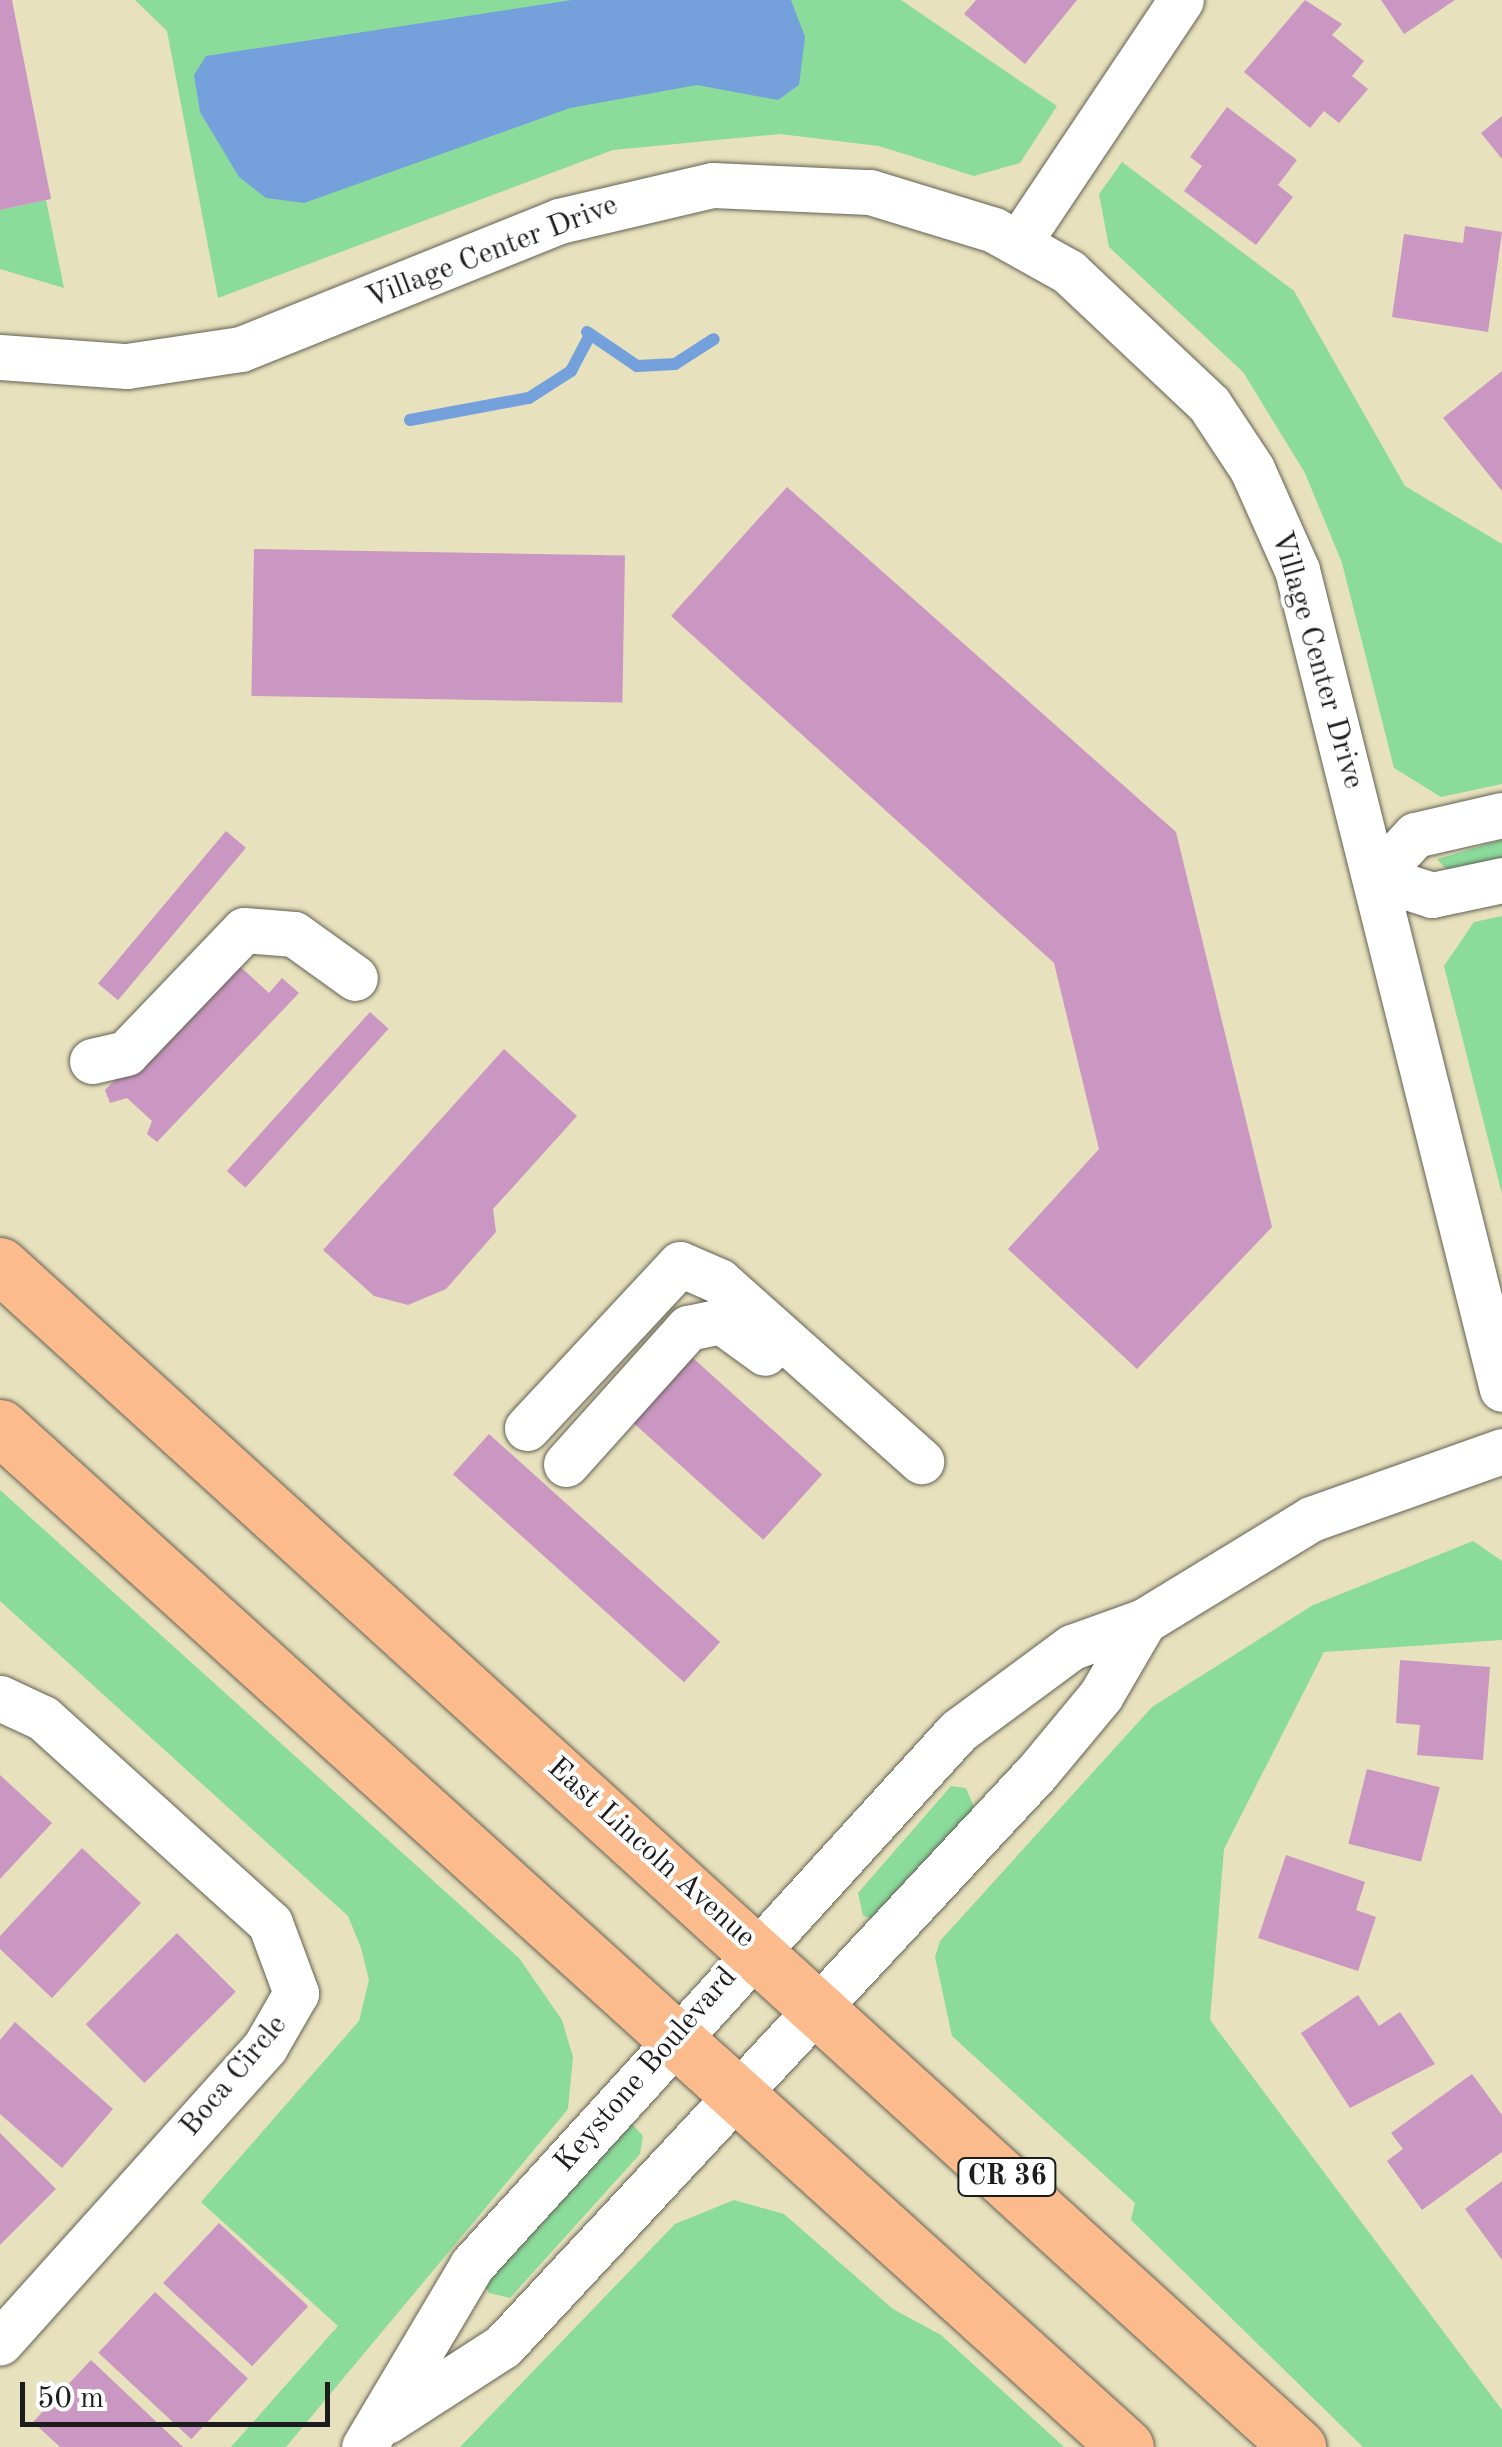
<!DOCTYPE html>
<style>
body{margin:0}
#map{position:relative;width:1502px;height:2447px;overflow:hidden;background:#e8e1bd;font-family:"Old Standard TT",serif}
div>[style]{position:absolute}
.green>*{inset:0;background:#8bdb9b}
.water>*{inset:0;background:#74a1dc}
.stream>*{height:12px;margin:-6px;padding:0 6px;transform-origin:6px;border-radius:6px;background:#74a1dc}
.building>*{inset:0;background:#c997c1;transform-origin:0 0}
.roads{filter:drop-shadow(0 0 2px #636154) drop-shadow(0 0 2px #636154)}
.minor>*{height:45px;margin:-22.5px;padding:0 22.5px;transform-origin:22.5px;border-radius:22.5px;background:#fff}
.major>*{height:55px;margin:-27.5px;padding:0 27.5px;transform-origin:27.5px;border-radius:27.5px;background:#fbbb8c}
span{translate:-50% -50%;white-space:nowrap;text-align:center;line-height:1.15;-webkit-text-stroke:8px #fff;paint-order:stroke}
.shield-label span{padding:2px 8px;background:#fff;border:2px solid;border-radius:8px;-webkit-text-stroke-width:0}
.shield-label{font-size:28px;color:#1c1c1c;font-weight:700}
.street-label{font-size:30px;color:#1c1c1c}
.scale{position:absolute;left:20px;top:2382px;width:310px;height:45px;box-sizing:border-box;border:5px solid #1c1c1c;border-top:0;padding-left:12px;font-size:30px;line-height:35px;white-space:nowrap;color:#1c1c1c;-webkit-text-stroke:8px #fff;paint-order:stroke}
</style>
<div id="map">
<div class="green">
<i style="clip-path:polygon(135px 0,901px 0,1057px 106px,1020px 163px,974px 176px,879px 146px,780px 134px,613px 150px,218px 298px,167px 31px)"></i>
<i style="clip-path:polygon(1122px 162px,1294px 291px,1405px 486px,1502px 544px,1502px 784px,1441px 797px,1394px 768px,1342px 563px,1305px 473px,1243px 372px,1109px 247px,1099px 194px)"></i>
<i style="clip-path:polygon(46px 200px,64px 288px,0 269px,0 210px)"></i>
<i style="clip-path:polygon(1502px 840px,1502px 859px,1447px 870px,1437px 859px)"></i>
<i style="clip-path:polygon(1502px 916px,1502px 1194px,1444px 966px,1474px 922px)"></i>
<i style="clip-path:polygon(0 1490px,519px 1958px,562px 2020px,573px 2057px,568px 2109px,286px 2447px,231px 2447px,338px 2326px,201px 2202px,359px 2021px,369px 1980px,361px 1948px,348px 1916px,0 1601px)"></i>
<i style="clip-path:polygon(1473px 1541px,1502px 1561px,1502px 1640px,1324px 1652px,1224px 1849px,1210px 2020px,1502px 2410px,1502px 2447px,1363px 2447px,1131px 2220px,1135px 2203px,952px 2036px,935px 1957px,940px 1941px,1152px 1707px,1313px 1605px)"></i>
<i style="clip-path:polygon(951px 1786px,966px 1788px,976px 1812px,872px 1918px,863px 1916px,858px 1893px)"></i>
<i style="clip-path:polygon(631px 2123px,643px 2136px,640px 2154px,510px 2298px,489px 2293px,484px 2284px)"></i>
<i style="clip-path:polygon(734px 2200px,784px 2214px,893px 2309px,941px 2335px,1064px 2447px,460px 2447px,675px 2224px)"></i>
</div>
<div class="water">
<i style="clip-path:polygon(572px 0,791px 0,805px 37px,799px 85px,778px 100px,697px 85px,570px 108px,304px 203px,266px 198px,239px 177px,200px 112px,194px 75px,206px 56px)"></i>
</div>
<div class="stream">
<i style="left:587px;top:332px;width:60px;rotate:34.2deg"></i>
<i style="left:637px;top:366px;width:38px;rotate:-3deg"></i>
<i style="left:675px;top:364px;width:46px;rotate:-32.7deg"></i>
<i style="left:410px;top:420px;width:121px;rotate:-10.5deg"></i>
<i style="left:529px;top:398px;width:50px;rotate:-32.7deg"></i>
<i style="left:571px;top:371px;width:41px;rotate:-62.2deg"></i>
</div>
<div class="building">
<i style="clip-path:polygon(0 0,12px 0,51px 199px,0 210px)"></i>
<i style="clip-path:polygon(976px 0,1077px 0,1025px 64px,964px 14px)"></i>
<i style="clip-path:polygon(1305px 0,1342px 24px,1332px 35px,1364px 61px,1352px 76px,1368px 89px,1339px 123px,1324px 111px,1310px 128px,1244px 72px)"></i>
<i style="clip-path:polygon(1381px 0,1455px 0,1404px 34px)"></i>
<i style="clip-path:polygon(1227px 107px,1297px 160px,1278px 185px,1293px 197px,1256px 245px,1184px 191px,1202px 166px,1190px 157px)"></i>
<i style="clip-path:polygon(1502px 116px,1502px 159px,1481px 133px)"></i>
<i style="clip-path:polygon(1465px 226px,1502px 232px,1488px 332px,1392px 317px,1404px 234px,1463px 243px)"></i>
<i style="clip-path:polygon(1502px 371px,1502px 491px,1443px 418px)"></i>
<i style="clip-path:polygon(787px 487px,1176px 832px,1272px 1227px,1137px 1369px,1008px 1249px,1099px 1149px,1054px 963px,671px 616px)"></i>
<i style="left:254px;top:549px;width:371px;height:147px;rotate:1deg"></i>
<i style="left:226px;top:831px;width:26px;height:199px;rotate:40deg"></i>
<i style="clip-path:polygon(234px 961px,269px 993px,282px 978px,299px 993px,157px 1142px,147px 1134px,152px 1121px,127px 1098px,110px 1103px,105px 1090px)"></i>
<i style="left:370px;top:1012px;width:25px;height:214px;rotate:42deg"></i>
<i style="clip-path:polygon(504px 1049px,577px 1116px,493px 1209px,496px 1232px,446px 1289px,408px 1305px,374px 1296px,323px 1250px)"></i>
<i style="left:684px;top:1350px;width:186px;height:88px;rotate:42deg"></i>
<i style="left:489px;top:1434px;width:311px;height:54px;rotate:42deg"></i>
<i style="clip-path:polygon(1400px 1660px,1490px 1667px,1483px 1760px,1417px 1755px,1420px 1725px,1396px 1723px)"></i>
<i style="left:1367px;top:1769px;width:75px;height:77px;rotate:14deg"></i>
<i style="clip-path:polygon(0 1775px,52px 1823px,0 1879px)"></i>
<i style="clip-path:polygon(82px 1848px,141px 1903px,52px 1998px,0 1949px,0 1936px)"></i>
<i style="clip-path:polygon(1286px 1855px,1365px 1882px,1356px 1910px,1376px 1917px,1358px 1971px,1258px 1938px)"></i>
<i style="left:177px;top:1933px;width:83px;height:129px;rotate:45deg"></i>
<i style="clip-path:polygon(1358px 1995px,1379px 2026px,1400px 2012px,1435px 2064px,1350px 2108px,1301px 2033px)"></i>
<i style="clip-path:polygon(15px 2022px,113px 2109px,62px 2168px,0 2114px,0 2040px)"></i>
<i style="clip-path:polygon(1472px 2074px,1502px 2115px,1502px 2152px,1422px 2210px,1387px 2161px,1403px 2149px,1391px 2133px)"></i>
<i style="clip-path:polygon(0 2133px,56px 2189px,0 2245px)"></i>
<i style="clip-path:polygon(1502px 2181px,1502px 2260px,1465px 2209px)"></i>
<i style="left:219px;top:2223px;width:122px;height:82px;rotate:43deg"></i>
<i style="left:155px;top:2292px;width:127px;height:83px;rotate:43deg"></i>
<i style="clip-path:polygon(91px 2360px,183px 2447px,60px 2447px,33px 2422px)"></i>
</div>
<div class="roads">
<div class="minor">
<i style="left:1019px;top:242px;width:291px;rotate:-56.2deg"></i>
<i style="left:0;top:357px;width:127px;rotate:4.1deg"></i>
<i style="left:127px;top:366px;width:115px;rotate:-8.5deg"></i>
<i style="left:241px;top:349px;width:343px;rotate:-21.9deg"></i>
<i style="left:559px;top:221px;width:158px;rotate:-13.2deg"></i>
<i style="left:713px;top:185px;width:157px;rotate:2.6deg"></i>
<i style="left:870px;top:192px;width:130px;rotate:17deg"></i>
<i style="left:994px;top:230px;width:86px;rotate:29.2deg"></i>
<i style="left:1069px;top:272px;width:192px;rotate:43.3deg"></i>
<i style="left:1209px;top:404px;width:78px;rotate:56.5deg"></i>
<i style="left:1252px;top:469px;width:111px;rotate:66deg"></i>
<i style="left:1297px;top:570px;width:844px;rotate:75.95deg"></i>
<i style="left:1502px;top:815px;width:89px;rotate:167.1deg"></i>
<i style="left:1415px;top:835px;width:57px;rotate:132.9deg"></i>
<i style="left:1376px;top:877px;width:59px;rotate:17.8deg"></i>
<i style="left:1432px;top:895px;width:72px;rotate:-12.1deg"></i>
<i style="left:92px;top:1061px;width:35px;rotate:-13deg"></i>
<i style="left:126px;top:1053px;width:170px;rotate:-46.2deg"></i>
<i style="left:244px;top:930px;width:50px;rotate:4.6deg"></i>
<i style="left:294px;top:934px;width:75px;rotate:35.8deg"></i>
<i style="left:527px;top:1428px;width:224px;rotate:-47deg"></i>
<i style="left:680px;top:1264px;width:43px;rotate:23.6deg"></i>
<i style="left:719px;top:1281px;width:271px;rotate:41.7deg"></i>
<i style="left:566px;top:1464px;width:183px;rotate:-48.1deg"></i>
<i style="left:688px;top:1328px;width:34px;rotate:-12deg"></i>
<i style="left:721px;top:1321px;width:54px;rotate:36deg"></i>
<i style="left:0;top:1698px;width:47px;rotate:24.9deg"></i>
<i style="left:43px;top:1718px;width:306px;rotate:42.1deg"></i>
<i style="left:270px;top:1923px;width:75px;rotate:69.6deg"></i>
<i style="left:296px;top:1993px;width:62px;rotate:119.9deg"></i>
<i style="left:265px;top:2047px;width:397px;rotate:131.9deg"></i>
<i style="left:387px;top:2421px;width:138px;rotate:-32.9deg"></i>
<i style="left:503px;top:2346px;width:785px;rotate:-47.06deg"></i>
<i style="left:1038px;top:1771px;width:99px;rotate:-50.3deg"></i>
<i style="left:1101px;top:1695px;width:86px;rotate:-59.8deg"></i>
<i style="left:364px;top:2447px;width:212px;rotate:-59.3deg"></i>
<i style="left:472px;top:2265px;width:722px;rotate:-47.69deg"></i>
<i style="left:958px;top:1731px;width:142px;rotate:-36.4deg"></i>
<i style="left:1072px;top:1647px;width:77px;rotate:-19.9deg"></i>
<i style="left:1144px;top:1621px;width:196px;rotate:-31.4deg"></i>
<i style="left:1311px;top:1519px;width:203px;rotate:-19.6deg"></i>
</div>
<div class="major">
<i style="left:0;top:1265px;width:1756px;rotate:42.32deg"></i>
<i style="left:0;top:1427px;width:1519px;rotate:42.17deg"></i>
</div>
</div>
<div class="shield-label">
<span style="left:1007px;top:2177px">CR 36</span>
</div>
<div class="street-label">
<span style="left:492px;top:252px;rotate:-21deg">Village Center Drive</span>
<span style="left:1317px;top:660px;rotate:74deg">Village Center Drive</span>
<span style="left:651px;top:1853px;rotate:42deg">East Lincoln Avenue</span>
<span style="left:646px;top:2070px;rotate:-49deg">Keystone Boulevard</span>
<span style="left:234px;top:2076px;rotate:-50deg">Boca Circle</span>
</div>
<div class="scale">50 m</div>
</div>
